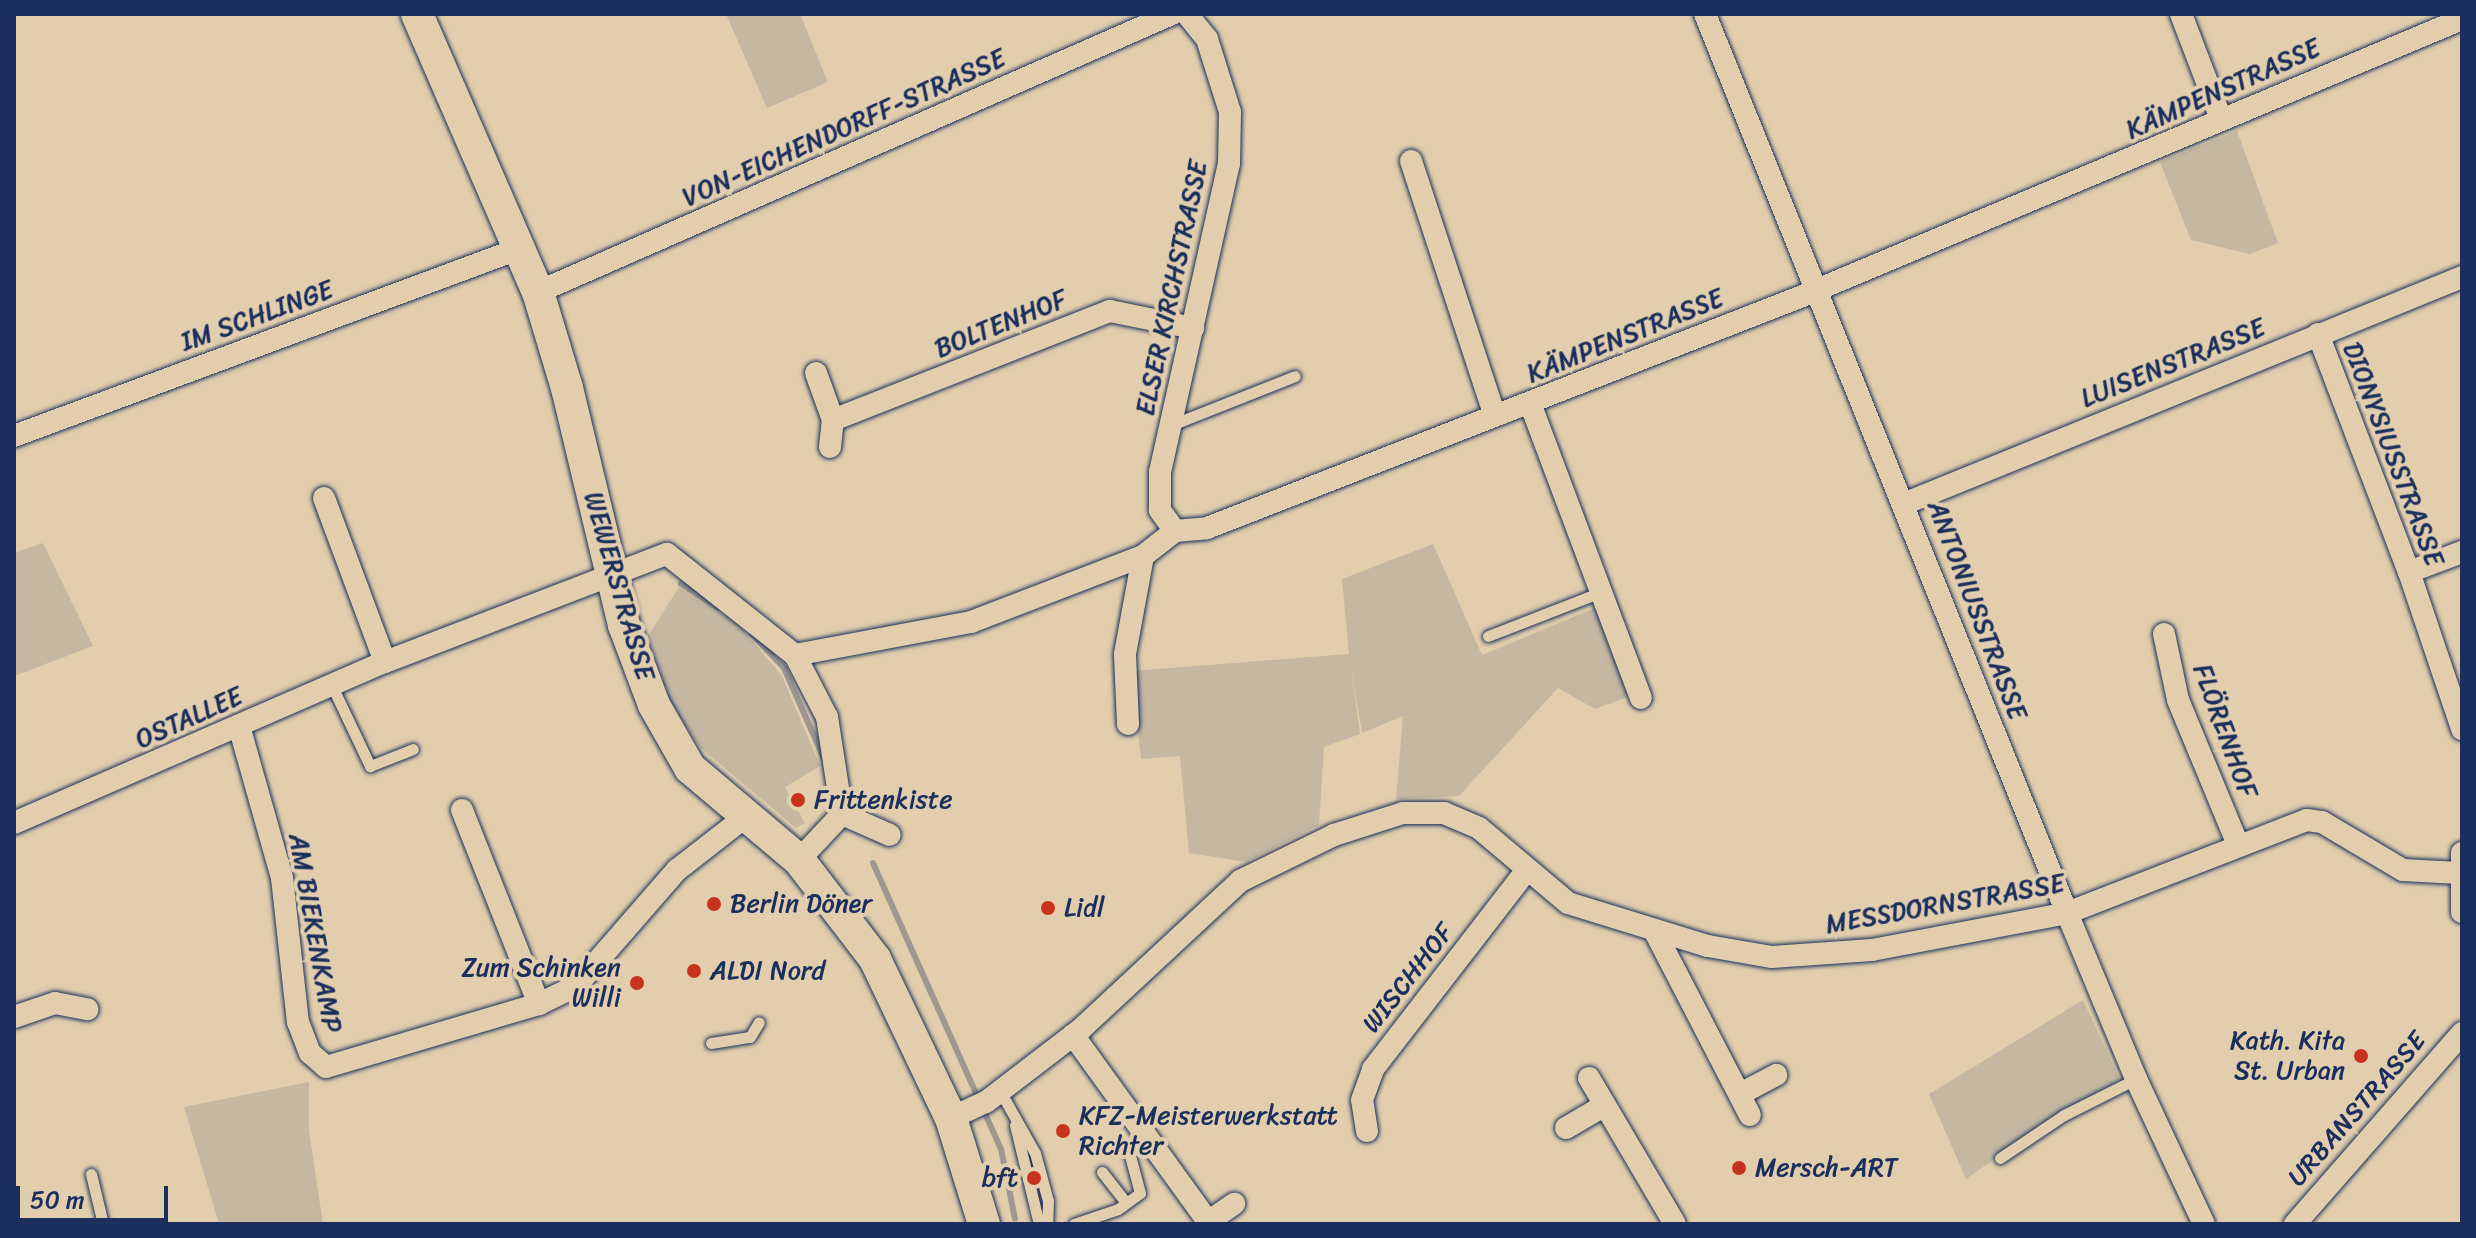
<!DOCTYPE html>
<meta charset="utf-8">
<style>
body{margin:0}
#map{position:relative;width:2476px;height:1238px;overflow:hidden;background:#e2cead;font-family:Sriracha,sans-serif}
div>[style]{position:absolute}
.green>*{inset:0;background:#c5b7a1}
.stream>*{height:6px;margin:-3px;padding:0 3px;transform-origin:3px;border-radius:3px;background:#9e9792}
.roads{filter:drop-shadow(0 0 2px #1b2f5e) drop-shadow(0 0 2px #1b2f5e)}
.service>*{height:11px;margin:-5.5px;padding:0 5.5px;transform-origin:5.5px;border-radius:5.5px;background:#e2cead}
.minor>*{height:22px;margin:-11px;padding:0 11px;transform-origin:11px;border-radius:11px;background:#e2cead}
.secondary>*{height:32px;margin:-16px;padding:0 16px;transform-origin:16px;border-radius:16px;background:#e2cead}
.dots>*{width:22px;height:22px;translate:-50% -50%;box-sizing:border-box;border:4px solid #e2cead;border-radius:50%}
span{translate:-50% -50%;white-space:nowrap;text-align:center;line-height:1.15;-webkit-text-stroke:8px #e2cead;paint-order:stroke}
.street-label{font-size:26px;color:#1b2f5e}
.poi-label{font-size:26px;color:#1b2f5e}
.left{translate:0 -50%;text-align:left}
.right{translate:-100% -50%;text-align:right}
.frame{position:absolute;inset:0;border:16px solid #1b2f5e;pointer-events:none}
.scale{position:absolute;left:16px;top:1186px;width:152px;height:36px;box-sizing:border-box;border:4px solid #1b2f5e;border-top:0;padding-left:10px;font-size:24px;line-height:28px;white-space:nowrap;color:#1b2f5e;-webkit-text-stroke:6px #e2cead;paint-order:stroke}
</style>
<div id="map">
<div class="green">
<i style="clip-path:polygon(726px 14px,800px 14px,828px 82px,767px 108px)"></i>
<i style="clip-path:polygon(2237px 131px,2278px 243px,2250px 254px,2191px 240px,2160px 162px)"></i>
<i style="clip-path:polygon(43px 543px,93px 646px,14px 676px,14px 553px)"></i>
<i style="clip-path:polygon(1433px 544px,1482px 655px,1595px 608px,1630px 696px,1595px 709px,1558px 688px,1459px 796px,1396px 799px,1403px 716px,1362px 733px,1351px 668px,1360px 734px,1324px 747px,1319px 825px,1246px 862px,1189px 853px,1180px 756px,1141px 759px,1131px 671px,1349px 654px,1342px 579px)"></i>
<i style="clip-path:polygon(679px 587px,739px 625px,782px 676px,820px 766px,785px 787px,805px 823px,796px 828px,701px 748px,671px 704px,648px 636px)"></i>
<i style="clip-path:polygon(2083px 1000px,2120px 1080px,2063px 1111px,1966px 1179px,1929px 1094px)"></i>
<i style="clip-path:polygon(309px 1082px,309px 1131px,323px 1224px,219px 1224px,184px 1107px)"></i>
</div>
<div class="stream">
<i style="left:681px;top:584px;width:44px;rotate:33deg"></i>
<i style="left:752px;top:634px;width:47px;rotate:46.7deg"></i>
<i style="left:784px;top:668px;width:102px;rotate:66.2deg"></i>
<i style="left:873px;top:863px;width:313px;rotate:65.9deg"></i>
<i style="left:1001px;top:1149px;width:71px;rotate:78.7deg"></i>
</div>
<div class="roads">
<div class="service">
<i style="left:1171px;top:425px;width:133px;rotate:-21.6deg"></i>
<i style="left:1488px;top:636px;width:121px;rotate:-21.3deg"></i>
<i style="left:332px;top:686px;width:89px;rotate:64.6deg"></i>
<i style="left:370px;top:766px;width:46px;rotate:-21.6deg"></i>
<i style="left:711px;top:1043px;width:39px;rotate:-9deg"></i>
<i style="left:750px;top:1037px;width:17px;rotate:-59deg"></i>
<i style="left:1000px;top:1091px;width:71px;rotate:60.6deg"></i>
<i style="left:1035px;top:1153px;width:50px;rotate:74.8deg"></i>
<i style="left:1048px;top:1201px;width:23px;rotate:92deg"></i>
<i style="left:1015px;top:1125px;width:102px;rotate:76.4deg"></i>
<i style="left:2000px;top:1158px;width:77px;rotate:-33.9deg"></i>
<i style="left:2064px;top:1115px;width:80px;rotate:-26.6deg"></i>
<i style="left:1102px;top:1172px;width:39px;rotate:52deg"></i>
<i style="left:91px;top:1174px;width:51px;rotate:76.5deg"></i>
<i style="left:1074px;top:1224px;width:46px;rotate:-18.8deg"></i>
<i style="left:1118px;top:1209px;width:27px;rotate:-36deg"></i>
<i style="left:1140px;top:1193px;width:42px;rotate:-105deg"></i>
</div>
<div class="minor">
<i style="left:1705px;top:14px;width:969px;rotate:68.07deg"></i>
<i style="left:2067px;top:913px;width:180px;rotate:67.4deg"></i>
<i style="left:2136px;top:1079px;width:160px;rotate:64.9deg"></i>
<i style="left:2181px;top:14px;width:109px;rotate:69.1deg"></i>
<i style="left:1411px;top:161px;width:268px;rotate:71.8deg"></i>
<i style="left:538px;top:292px;width:692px;rotate:-23.68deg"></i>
<i style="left:2318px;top:334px;width:255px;rotate:69.1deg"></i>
<i style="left:2409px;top:572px;width:166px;rotate:71.3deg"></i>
<i style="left:816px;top:373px;width:50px;rotate:70.1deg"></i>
<i style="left:833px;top:420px;width:298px;rotate:-21.5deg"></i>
<i style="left:1110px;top:311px;width:85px;rotate:11.6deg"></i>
<i style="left:1530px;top:403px;width:315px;rotate:69.4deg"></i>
<i style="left:14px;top:436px;width:541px;rotate:-20.35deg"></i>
<i style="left:830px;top:447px;width:27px;rotate:-84deg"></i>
<i style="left:324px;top:498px;width:175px;rotate:69.6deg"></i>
<i style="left:1906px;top:503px;width:600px;rotate:-22.12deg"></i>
<i style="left:1175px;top:531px;width:26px;rotate:-126deg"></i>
<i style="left:1160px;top:510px;width:38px;rotate:-90deg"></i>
<i style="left:1160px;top:472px;width:316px;rotate:-77.4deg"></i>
<i style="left:1229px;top:164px;width:52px;rotate:-88.9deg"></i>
<i style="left:1230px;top:112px;width:77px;rotate:-107.5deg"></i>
<i style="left:1207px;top:39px;width:32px;rotate:-129deg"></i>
<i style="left:2409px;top:572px;width:57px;rotate:-20.7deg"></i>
<i style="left:2164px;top:634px;width:67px;rotate:78deg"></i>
<i style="left:2178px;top:700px;width:157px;rotate:67.5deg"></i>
<i style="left:795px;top:655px;width:179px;rotate:-10.6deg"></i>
<i style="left:971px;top:622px;width:184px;rotate:-21deg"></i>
<i style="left:1143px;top:556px;width:41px;rotate:-38deg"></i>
<i style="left:1175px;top:531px;width:32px;rotate:-5deg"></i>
<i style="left:1207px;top:528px;width:636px;rotate:-21.28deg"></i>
<i style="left:1800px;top:297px;width:718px;rotate:-22.78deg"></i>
<i style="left:1128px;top:724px;width:70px;rotate:-92.5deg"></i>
<i style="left:1125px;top:654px;width:100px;rotate:-79.6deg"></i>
<i style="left:239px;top:726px;width:158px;rotate:74.2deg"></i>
<i style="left:282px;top:878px;width:145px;rotate:83.7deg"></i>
<i style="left:298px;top:1022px;width:33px;rotate:69deg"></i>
<i style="left:310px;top:1053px;width:21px;rotate:41deg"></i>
<i style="left:326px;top:1067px;width:222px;rotate:-16.5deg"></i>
<i style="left:539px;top:1004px;width:41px;rotate:-25.9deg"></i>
<i style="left:576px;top:986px;width:154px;rotate:-49deg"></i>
<i style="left:677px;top:870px;width:86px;rotate:-37.9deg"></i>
<i style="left:462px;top:810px;width:209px;rotate:68.4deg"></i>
<i style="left:842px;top:814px;width:52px;rotate:23.6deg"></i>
<i style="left:14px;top:823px;width:404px;rotate:-23.5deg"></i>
<i style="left:385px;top:662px;width:302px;rotate:-21deg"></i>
<i style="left:667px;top:554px;width:163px;rotate:38.3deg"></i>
<i style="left:795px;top:655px;width:70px;rotate:62.7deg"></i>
<i style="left:827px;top:717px;width:98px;rotate:81.2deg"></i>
<i style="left:842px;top:814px;width:63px;rotate:133.1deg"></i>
<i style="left:2462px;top:853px;width:59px;rotate:90deg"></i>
<i style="left:1655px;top:932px;width:206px;rotate:62.6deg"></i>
<i style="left:14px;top:1017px;width:43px;rotate:-18.9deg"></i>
<i style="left:55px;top:1003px;width:33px;rotate:11deg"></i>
<i style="left:1073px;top:1035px;width:233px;rotate:54.1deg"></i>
<i style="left:1589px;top:1078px;width:169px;rotate:59.5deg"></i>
<i style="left:1740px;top:1094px;width:41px;rotate:-27.8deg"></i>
<i style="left:951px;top:1118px;width:38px;rotate:-25deg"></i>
<i style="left:986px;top:1102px;width:120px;rotate:-37.5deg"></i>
<i style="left:1081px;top:1029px;width:217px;rotate:-42.9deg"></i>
<i style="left:1240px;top:881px;width:105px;rotate:-26.1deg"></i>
<i style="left:1334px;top:835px;width:72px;rotate:-17.7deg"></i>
<i style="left:1403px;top:813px;width:41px"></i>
<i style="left:1444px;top:813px;width:38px;rotate:23deg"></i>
<i style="left:1479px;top:828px;width:116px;rotate:40.1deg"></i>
<i style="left:1568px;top:903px;width:146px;rotate:17.1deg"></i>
<i style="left:1708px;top:946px;width:65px;rotate:9.8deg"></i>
<i style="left:1772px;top:957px;width:100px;rotate:-4deg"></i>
<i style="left:1872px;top:950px;width:198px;rotate:-10.7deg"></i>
<i style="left:2067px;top:913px;width:257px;rotate:-21.2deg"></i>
<i style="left:2307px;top:820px;width:15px;rotate:8deg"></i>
<i style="left:2322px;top:822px;width:94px;rotate:30.7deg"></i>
<i style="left:2403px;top:870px;width:56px;rotate:3.1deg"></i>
<i style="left:1566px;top:1128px;width:45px;rotate:-30.5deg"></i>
<i style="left:1367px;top:1131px;width:31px;rotate:-99deg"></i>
<i style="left:1362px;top:1100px;width:33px;rotate:-70deg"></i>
<i style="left:1373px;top:1069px;width:252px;rotate:-52.3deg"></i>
<i style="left:1208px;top:1222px;width:32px;rotate:-35deg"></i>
<i style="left:2295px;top:1224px;width:254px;rotate:-48.8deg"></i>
</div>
<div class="secondary">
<i style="left:417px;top:14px;width:303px;rotate:66.5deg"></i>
<i style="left:538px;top:292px;width:100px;rotate:73.2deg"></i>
<i style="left:567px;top:388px;width:244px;rotate:76.5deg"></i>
<i style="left:624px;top:625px;width:85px;rotate:69.4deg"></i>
<i style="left:654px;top:705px;width:73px;rotate:60.3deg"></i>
<i style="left:690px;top:768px;width:143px;rotate:40.2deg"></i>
<i style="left:799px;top:860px;width:125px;rotate:52.5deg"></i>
<i style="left:875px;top:959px;width:176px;rotate:64.5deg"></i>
<i style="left:951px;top:1118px;width:111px;rotate:72.7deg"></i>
</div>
</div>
<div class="dots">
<i style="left:798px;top:800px;background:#c8321e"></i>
<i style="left:714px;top:904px;background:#c8321e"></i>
<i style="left:1048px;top:908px;background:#c8321e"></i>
<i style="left:694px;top:971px;background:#c8321e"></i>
<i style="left:637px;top:983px;background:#c8321e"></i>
<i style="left:2361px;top:1056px;background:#c8321e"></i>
<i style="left:1063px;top:1131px;background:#c8321e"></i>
<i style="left:1739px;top:1168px;background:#c8321e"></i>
<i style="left:1034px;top:1178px;background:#c8321e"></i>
</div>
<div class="street-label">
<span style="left:2223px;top:89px;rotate:-24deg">KÄMPENSTRASSE</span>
<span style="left:844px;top:128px;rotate:-24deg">VON-EICHENDORFF-STRASSE</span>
<span style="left:1172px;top:288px;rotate:-78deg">ELSER KIRCHSTRASSE</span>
<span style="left:257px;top:316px;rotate:-20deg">IM SCHLINGE</span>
<span style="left:1001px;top:324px;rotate:-22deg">BOLTENHOF</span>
<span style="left:1625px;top:336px;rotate:-22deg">KÄMPENSTRASSE</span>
<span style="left:2173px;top:363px;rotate:-22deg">LUISENSTRASSE</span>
<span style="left:2393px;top:454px;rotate:69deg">DIONYSIUSSTRASSE</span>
<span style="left:619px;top:586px;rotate:74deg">WEWERSTRASSE</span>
<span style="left:1977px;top:610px;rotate:69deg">ANTONIUSSTRASSE</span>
<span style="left:189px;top:718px;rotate:-24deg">OSTALLEE</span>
<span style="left:2225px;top:731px;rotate:70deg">FLÖRENHOF</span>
<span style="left:1945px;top:904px;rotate:-10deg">MESSDORNSTRASSE</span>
<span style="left:315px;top:933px;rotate:80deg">AM BIEKENKAMP</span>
<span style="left:1408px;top:978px;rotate:-52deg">WISCHHOF</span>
<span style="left:2357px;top:1109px;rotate:-49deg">URBANSTRASSE</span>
</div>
<div class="poi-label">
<span class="left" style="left:814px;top:800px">Frittenkiste</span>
<span class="left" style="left:730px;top:904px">Berlin Döner</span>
<span class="left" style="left:1064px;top:908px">Lidl</span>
<span class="right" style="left:621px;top:983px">Zum Schinken<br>Willi</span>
<span class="left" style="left:710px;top:971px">ALDI Nord</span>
<span class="right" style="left:2345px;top:1056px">Kath. Kita<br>St. Urban</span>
<span class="left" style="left:1079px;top:1131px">KFZ-Meisterwerkstatt<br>Richter</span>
<span class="left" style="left:1755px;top:1168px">Mersch-ART</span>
<span class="right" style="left:1018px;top:1178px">bft</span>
</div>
<div class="frame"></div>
<div class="scale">50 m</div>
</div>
